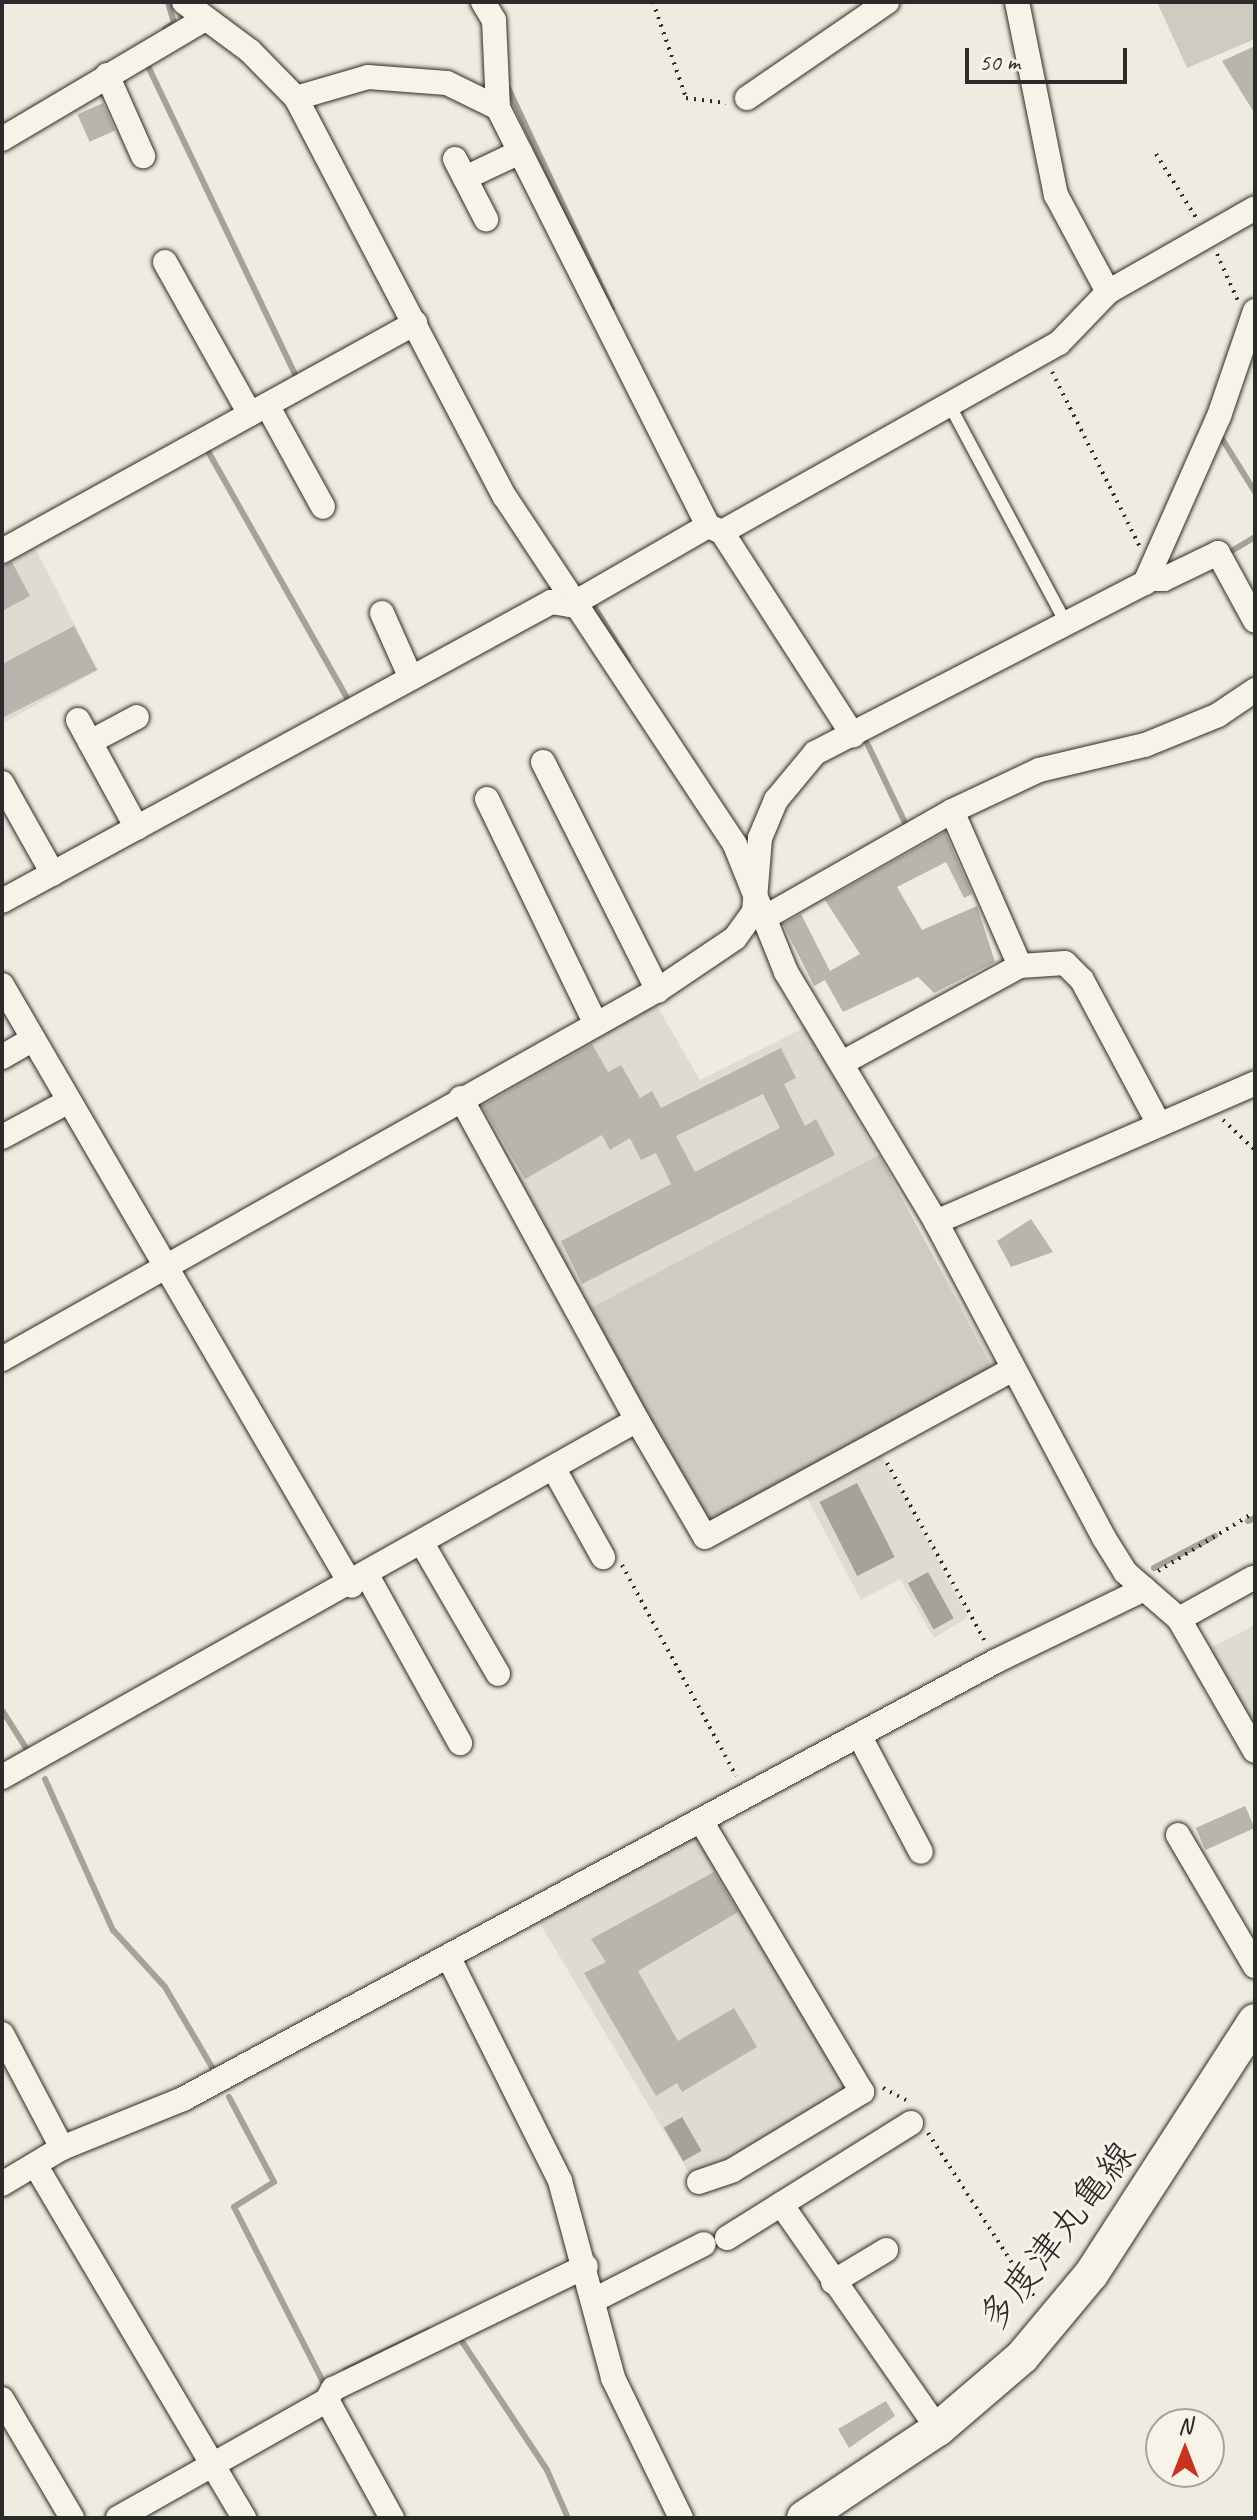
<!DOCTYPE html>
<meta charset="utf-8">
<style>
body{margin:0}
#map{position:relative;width:1257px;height:2520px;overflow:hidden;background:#efebe0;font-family:Caveat,"Klee One",sans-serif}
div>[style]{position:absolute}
.built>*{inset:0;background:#dedbd1}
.green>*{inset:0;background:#cfcbc2;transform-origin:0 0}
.water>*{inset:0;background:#a4a29a;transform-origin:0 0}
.stream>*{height:6px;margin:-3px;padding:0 3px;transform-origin:3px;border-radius:3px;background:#a4a29a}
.building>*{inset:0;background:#b8b5ae;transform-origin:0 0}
.path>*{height:4px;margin-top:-2px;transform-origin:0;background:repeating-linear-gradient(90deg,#2b2b2b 0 2px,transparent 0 8px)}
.roads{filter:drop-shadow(0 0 2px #2b2b2b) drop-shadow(0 0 2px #2b2b2b)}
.service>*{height:12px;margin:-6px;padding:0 6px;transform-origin:6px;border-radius:6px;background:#f7f3e8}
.minor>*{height:24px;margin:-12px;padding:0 12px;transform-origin:12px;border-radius:12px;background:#f7f3e8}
.secondary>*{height:34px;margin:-17px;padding:0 17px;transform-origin:17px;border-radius:17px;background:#f7f3e8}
span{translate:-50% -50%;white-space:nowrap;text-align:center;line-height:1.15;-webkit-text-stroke:6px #f7f3e8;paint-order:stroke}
.street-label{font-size:38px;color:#2b2b2b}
.frame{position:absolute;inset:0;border:4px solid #2b2b2b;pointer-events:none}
.north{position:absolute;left:1145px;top:2408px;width:80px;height:80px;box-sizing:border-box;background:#f7f3e8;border:2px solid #a5a39c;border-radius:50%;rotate:0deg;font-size:22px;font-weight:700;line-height:32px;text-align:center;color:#2b2b2b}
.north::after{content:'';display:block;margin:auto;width:28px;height:36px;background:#c8321e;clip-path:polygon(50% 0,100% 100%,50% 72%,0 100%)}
.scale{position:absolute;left:965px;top:48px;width:162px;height:36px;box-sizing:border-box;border:4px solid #2b2b2b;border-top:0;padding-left:10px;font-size:24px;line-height:28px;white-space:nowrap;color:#2b2b2b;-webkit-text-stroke:6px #f7f3e8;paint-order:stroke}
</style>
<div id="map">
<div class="built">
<i style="clip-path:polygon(35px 548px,98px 670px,2px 724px,2px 566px)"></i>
<i style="clip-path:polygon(656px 1004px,700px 1080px,805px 1027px,994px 1363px,993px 1370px,872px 1437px,968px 1617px,934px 1638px,900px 1579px,861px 1600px,797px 1479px,708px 1523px,475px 1102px)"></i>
<i style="clip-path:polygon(1255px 1625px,1255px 1728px,1208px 1649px)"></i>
<i style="clip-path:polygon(693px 1836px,703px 1837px,848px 2089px,727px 2161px,689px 2173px,539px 1922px)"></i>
</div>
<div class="green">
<i style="clip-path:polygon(1157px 2px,1255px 2px,1255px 39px,1187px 68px)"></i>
<i style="left:879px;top:1155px;width:243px;height:332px;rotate:62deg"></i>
</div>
<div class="water">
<i style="left:857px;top:1483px;width:83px;height:42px;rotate:63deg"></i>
<i style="left:928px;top:1572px;width:53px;height:23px;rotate:61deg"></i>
<i style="left:682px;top:2117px;width:39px;height:21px;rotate:60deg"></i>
</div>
<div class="stream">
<i style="left:165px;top:29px;width:11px;rotate:-34deg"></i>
<i style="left:174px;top:23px;width:22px;rotate:-106deg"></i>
<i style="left:147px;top:64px;width:346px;rotate:64.5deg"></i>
<i style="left:508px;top:88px;width:244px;rotate:64.8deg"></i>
<i style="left:1219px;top:434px;width:68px;rotate:58.2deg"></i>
<i style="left:209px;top:453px;width:283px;rotate:60.6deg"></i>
<i style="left:1225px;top:555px;width:35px;rotate:-31deg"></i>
<i style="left:594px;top:606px;width:65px;rotate:58.3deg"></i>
<i style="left:867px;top:743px;width:95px;rotate:64.5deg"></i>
<i style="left:1248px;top:1521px;width:8px;rotate:-23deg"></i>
<i style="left:1154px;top:1568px;width:69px;rotate:-27.7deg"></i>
<i style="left:2px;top:1710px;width:45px;rotate:57.7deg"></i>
<i style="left:45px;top:1779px;width:166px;rotate:65.8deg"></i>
<i style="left:113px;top:1930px;width:77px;rotate:47.6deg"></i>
<i style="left:165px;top:1987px;width:93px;rotate:59.6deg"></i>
<i style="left:229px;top:2097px;width:96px;rotate:62.1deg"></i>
<i style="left:274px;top:2182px;width:47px;rotate:148deg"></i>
<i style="left:234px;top:2207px;width:199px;rotate:63deg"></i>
<i style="left:324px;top:2384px;width:7px;rotate:-34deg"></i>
<i style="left:463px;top:2343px;width:152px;rotate:56.5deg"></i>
<i style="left:547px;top:2470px;width:52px;rotate:66.4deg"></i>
<i style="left:346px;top:2370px;width:92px;rotate:-25.7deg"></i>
</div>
<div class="building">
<i style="clip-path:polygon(1255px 46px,1255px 114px,1222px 61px)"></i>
<i style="left:103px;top:103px;width:30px;height:28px;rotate:66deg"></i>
<i style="clip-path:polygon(12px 562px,30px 596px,2px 611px,2px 566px)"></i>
<i style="clip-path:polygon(74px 626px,97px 670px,2px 718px,2px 664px)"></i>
<i style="clip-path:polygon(945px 832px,972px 894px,964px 898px,946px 862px,897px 887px,922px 930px,977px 906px,995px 962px,934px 993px,918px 977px,843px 1012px,825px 980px,814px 986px,783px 924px,801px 914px,830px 971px,860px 954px,825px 900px)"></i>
<i style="clip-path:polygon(evenodd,592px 1044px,608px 1072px,621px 1065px,640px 1098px,652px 1091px,661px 1108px,781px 1048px,796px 1078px,784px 1084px,805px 1126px,816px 1119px,835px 1155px,582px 1284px,561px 1241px,671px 1184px,656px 1153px,641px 1160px,630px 1138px,610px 1150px,602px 1135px,525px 1179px,482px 1106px,592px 1044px,763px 1094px,780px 1128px,695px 1172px,676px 1136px,763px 1094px)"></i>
<i style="clip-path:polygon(1031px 1219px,1053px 1252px,1011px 1267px,997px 1241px)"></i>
<i style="left:1245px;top:1806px;width:24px;height:54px;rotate:66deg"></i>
<i style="clip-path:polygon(714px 1872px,738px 1912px,638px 1971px,678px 2041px,734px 2008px,757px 2047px,682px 2092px,677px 2083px,656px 2096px,584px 1973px,606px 1962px,591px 1939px)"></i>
<i style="clip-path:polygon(886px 2401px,895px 2416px,849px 2448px,838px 2429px)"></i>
</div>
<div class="path">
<i style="left:653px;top:2px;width:102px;rotate:71deg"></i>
<i style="left:686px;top:98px;width:40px;rotate:7.1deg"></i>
<i style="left:1156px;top:154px;width:77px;rotate:57.8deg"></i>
<i style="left:1217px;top:254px;width:51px;rotate:65.9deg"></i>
<i style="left:1052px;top:372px;width:194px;rotate:63.3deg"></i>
<i style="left:1223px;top:1120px;width:44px;rotate:43.2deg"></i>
<i style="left:887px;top:1463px;width:203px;rotate:61.2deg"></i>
<i style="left:622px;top:1565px;width:240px;rotate:61.6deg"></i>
<i style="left:1158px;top:1571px;width:114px;rotate:-31.3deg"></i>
<i style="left:883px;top:2088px;width:30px;rotate:28deg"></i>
<i style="left:928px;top:2133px;width:199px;rotate:57.1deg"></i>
</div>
<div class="roads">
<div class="service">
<i style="left:949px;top:404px;width:253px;rotate:61.9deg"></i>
</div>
<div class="minor">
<i style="left:184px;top:2px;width:82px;rotate:36.6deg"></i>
<i style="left:250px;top:51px;width:66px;rotate:45.6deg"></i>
<i style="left:296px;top:98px;width:450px;rotate:62.4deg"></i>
<i style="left:505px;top:497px;width:417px;rotate:56.5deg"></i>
<i style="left:735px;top:845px;width:137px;rotate:68.1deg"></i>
<i style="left:786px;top:972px;width:292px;rotate:59deg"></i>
<i style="left:936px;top:1222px;width:358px;rotate:62deg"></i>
<i style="left:1104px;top:1538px;width:40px;rotate:58deg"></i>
<i style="left:1125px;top:1572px;width:72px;rotate:41deg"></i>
<i style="left:1179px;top:1619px;width:152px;rotate:60.1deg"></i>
<i style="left:483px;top:2px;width:21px;rotate:59deg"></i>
<i style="left:494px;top:20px;width:88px;rotate:87.4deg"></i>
<i style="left:1017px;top:2px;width:197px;rotate:78.6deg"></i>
<i style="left:1056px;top:195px;width:110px;rotate:61.8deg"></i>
<i style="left:107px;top:75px;width:89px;rotate:66deg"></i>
<i style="left:296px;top:98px;width:75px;rotate:-16.3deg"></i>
<i style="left:368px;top:77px;width:79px;rotate:4.3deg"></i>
<i style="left:447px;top:83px;width:57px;rotate:26.1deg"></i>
<i style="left:498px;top:108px;width:468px;rotate:63.3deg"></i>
<i style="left:708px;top:526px;width:15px;rotate:23deg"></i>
<i style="left:722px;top:532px;width:242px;rotate:57.2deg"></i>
<i style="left:747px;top:98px;width:170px;rotate:-34.4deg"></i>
<i style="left:2px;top:139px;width:236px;rotate:-30.6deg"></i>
<i style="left:455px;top:159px;width:68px;rotate:62.7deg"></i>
<i style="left:465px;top:178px;width:61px;rotate:-25.3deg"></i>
<i style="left:165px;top:262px;width:174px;rotate:60.8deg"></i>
<i style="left:267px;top:405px;width:116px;rotate:61.2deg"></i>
<i style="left:722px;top:532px;width:386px;rotate:-29.3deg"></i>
<i style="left:1059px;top:343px;width:71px;rotate:-46.1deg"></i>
<i style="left:1108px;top:292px;width:169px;rotate:-29.7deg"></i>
<i style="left:2px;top:551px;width:472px;rotate:-28.9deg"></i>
<i style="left:1147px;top:579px;width:17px"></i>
<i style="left:1164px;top:579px;width:60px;rotate:-25.7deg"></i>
<i style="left:1218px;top:553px;width:77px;rotate:61.4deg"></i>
<i style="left:382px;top:613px;width:71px;rotate:66deg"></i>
<i style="left:78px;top:720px;width:123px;rotate:61.4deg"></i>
<i style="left:90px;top:742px;width:53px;rotate:-28deg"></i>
<i style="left:543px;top:762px;width:256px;rotate:63.3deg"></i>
<i style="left:2px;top:783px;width:104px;rotate:60.7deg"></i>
<i style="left:487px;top:799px;width:250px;rotate:64.2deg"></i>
<i style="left:952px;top:811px;width:169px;rotate:66.3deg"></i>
<i style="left:2px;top:901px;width:625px;rotate:-28.57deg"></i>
<i style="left:551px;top:602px;width:20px;rotate:9deg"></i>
<i style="left:571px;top:605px;width:158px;rotate:-30deg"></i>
<i style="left:764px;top:918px;width:216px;rotate:-29.6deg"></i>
<i style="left:952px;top:811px;width:96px;rotate:-25.2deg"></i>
<i style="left:1039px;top:770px;width:109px;rotate:-13.3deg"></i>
<i style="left:1145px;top:745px;width:79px;rotate:-22.3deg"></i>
<i style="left:1218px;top:715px;width:45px;rotate:-34deg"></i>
<i style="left:2px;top:985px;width:695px;rotate:59.79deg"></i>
<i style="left:2px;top:1057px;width:36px;rotate:-30deg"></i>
<i style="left:842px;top:1063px;width:203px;rotate:-28.6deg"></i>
<i style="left:1020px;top:966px;width:45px;rotate:-3.8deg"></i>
<i style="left:1065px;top:963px;width:24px;rotate:45deg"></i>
<i style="left:1082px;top:980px;width:163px;rotate:61.9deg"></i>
<i style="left:2px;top:1137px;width:76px;rotate:-28.2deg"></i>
<i style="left:936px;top:1222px;width:348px;rotate:-23.5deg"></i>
<i style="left:2px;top:1359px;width:756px;rotate:-29.38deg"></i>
<i style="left:661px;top:988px;width:89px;rotate:-34deg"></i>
<i style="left:735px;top:938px;width:32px;rotate:-54deg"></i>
<i style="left:754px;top:912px;width:74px;rotate:-85.4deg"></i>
<i style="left:760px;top:838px;width:41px;rotate:-67.2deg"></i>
<i style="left:776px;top:800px;width:61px;rotate:-50.3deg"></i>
<i style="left:815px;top:753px;width:371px;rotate:-27.3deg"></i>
<i style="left:1145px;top:583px;width:183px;rotate:-66.1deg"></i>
<i style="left:1219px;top:416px;width:111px;rotate:-71.1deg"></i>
<i style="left:637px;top:1420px;width:135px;rotate:59.8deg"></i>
<i style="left:705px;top:1537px;width:349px;rotate:-28.6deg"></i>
<i style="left:554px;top:1469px;width:101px;rotate:60.9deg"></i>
<i style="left:423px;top:1545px;width:149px;rotate:59.8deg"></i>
<i style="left:368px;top:1577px;width:190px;rotate:61deg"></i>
<i style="left:1179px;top:1619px;width:85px;rotate:-29deg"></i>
<i style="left:859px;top:1735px;width:132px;rotate:62.1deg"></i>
<i style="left:2px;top:1777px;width:728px;rotate:-29.34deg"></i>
<i style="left:637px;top:1420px;width:367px;rotate:-118.7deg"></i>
<i style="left:1178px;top:1835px;width:152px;rotate:59.6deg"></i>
<i style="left:449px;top:1958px;width:249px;rotate:63.5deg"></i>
<i style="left:560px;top:2181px;width:204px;rotate:74.9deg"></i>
<i style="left:613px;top:2378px;width:156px;rotate:64.1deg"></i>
<i style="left:2px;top:2034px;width:129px;rotate:62.2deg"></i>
<i style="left:36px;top:2166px;width:409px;rotate:59.4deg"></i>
<i style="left:699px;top:2182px;width:36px;rotate:-19deg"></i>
<i style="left:733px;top:2170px;width:151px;rotate:-31.2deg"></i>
<i style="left:862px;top:2092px;width:315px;rotate:-120.7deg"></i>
<i style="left:2px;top:2184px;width:70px;rotate:-31deg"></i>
<i style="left:62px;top:2148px;width:131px;rotate:-22deg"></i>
<i style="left:183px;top:2099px;width:923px;rotate:-28.31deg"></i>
<i style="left:996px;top:1661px;width:165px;rotate:-25.9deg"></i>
<i style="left:781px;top:2204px;width:274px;rotate:55.1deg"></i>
<i style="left:727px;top:2238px;width:217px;rotate:-32deg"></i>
<i style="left:833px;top:2282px;width:62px;rotate:-31.1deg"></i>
<i style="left:594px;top:2300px;width:123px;rotate:-27deg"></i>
<i style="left:2px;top:2399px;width:138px;rotate:59.5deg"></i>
<i style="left:327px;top:2400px;width:135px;rotate:61.2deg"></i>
<i style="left:118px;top:2518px;width:240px;rotate:-29.4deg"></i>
<i style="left:327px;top:2400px;width:13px;rotate:-61deg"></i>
<i style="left:333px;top:2389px;width:281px;rotate:-25.9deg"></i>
</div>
<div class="secondary">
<i style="left:804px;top:2518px;width:161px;rotate:-33.6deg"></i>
<i style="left:938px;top:2429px;width:111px;rotate:-40.6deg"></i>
<i style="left:1022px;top:2357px;width:109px;rotate:-50.2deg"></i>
<i style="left:1092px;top:2273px;width:300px;rotate:-57.1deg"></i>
</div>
</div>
<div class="street-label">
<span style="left:1057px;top:2236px;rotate:-52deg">多度津丸亀線</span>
</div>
<div class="frame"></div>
<div class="north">N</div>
<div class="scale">50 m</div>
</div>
